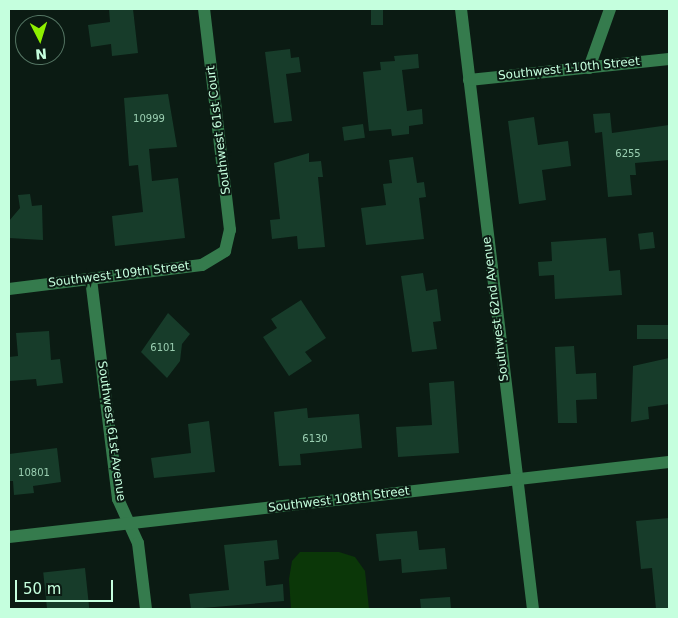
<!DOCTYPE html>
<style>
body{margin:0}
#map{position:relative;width:678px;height:618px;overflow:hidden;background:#0b1b13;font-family:"DejaVu Sans",sans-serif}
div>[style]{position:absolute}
.water>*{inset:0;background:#0b3708}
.building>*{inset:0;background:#173c2a;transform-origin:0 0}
.minor>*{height:12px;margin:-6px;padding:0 6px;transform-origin:6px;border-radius:6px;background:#357b4d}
span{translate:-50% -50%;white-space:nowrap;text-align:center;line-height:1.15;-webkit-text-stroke:4px #0b1b13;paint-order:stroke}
.number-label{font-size:10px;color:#9aceb1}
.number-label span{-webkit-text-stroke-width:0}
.street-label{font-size:12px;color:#c5ffde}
.frame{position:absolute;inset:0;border:10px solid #c5ffde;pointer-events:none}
.north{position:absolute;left:15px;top:15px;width:50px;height:50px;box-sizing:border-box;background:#0b1b13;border:1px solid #557664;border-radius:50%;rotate:175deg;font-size:14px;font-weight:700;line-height:20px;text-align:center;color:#c5ffde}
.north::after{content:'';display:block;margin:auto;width:18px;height:22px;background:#8ef000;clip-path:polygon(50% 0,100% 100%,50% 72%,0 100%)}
.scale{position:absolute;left:15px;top:580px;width:98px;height:22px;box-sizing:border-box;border:2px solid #c5ffde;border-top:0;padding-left:6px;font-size:15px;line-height:18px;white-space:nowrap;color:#c5ffde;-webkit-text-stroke:4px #0b1b13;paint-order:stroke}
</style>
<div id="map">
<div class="water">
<i style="clip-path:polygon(300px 552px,339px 552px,355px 557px,365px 571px,369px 609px,291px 609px,289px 579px,292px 561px)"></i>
</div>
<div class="building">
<i style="clip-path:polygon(109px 9px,133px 9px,138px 53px,112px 56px,111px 44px,91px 47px,88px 25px,110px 22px)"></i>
<i style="left:371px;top:9px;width:12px;height:16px"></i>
<i style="clip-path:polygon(290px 49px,291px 58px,299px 57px,301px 72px,286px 74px,292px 121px,274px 123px,265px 52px)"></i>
<i style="clip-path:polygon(418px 54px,419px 68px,402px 70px,407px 111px,422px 109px,423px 124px,409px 126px,409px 134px,392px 136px,391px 129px,369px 131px,363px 72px,381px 70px,380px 62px,395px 61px,394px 56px)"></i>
<i style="clip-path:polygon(168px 94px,177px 147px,149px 149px,152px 181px,178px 178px,185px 238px,115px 246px,112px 216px,143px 212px,138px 165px,129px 166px,124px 98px)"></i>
<i style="clip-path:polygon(610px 113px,612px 133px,669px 125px,669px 160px,635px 163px,636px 175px,630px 175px,632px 195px,608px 197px,602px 132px,595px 133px,593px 114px)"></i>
<i style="clip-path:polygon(534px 117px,538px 145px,568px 141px,571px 166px,542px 170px,546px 200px,519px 204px,508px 121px)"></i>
<i style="left:363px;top:124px;width:14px;height:21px;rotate:82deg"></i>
<i style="clip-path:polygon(309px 153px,309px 162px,321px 161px,323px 177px,318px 177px,325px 247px,298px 249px,297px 236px,272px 239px,270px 220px,280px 219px,274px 163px)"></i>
<i style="clip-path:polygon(413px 157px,417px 183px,424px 182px,426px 197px,419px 198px,424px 239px,366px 245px,361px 208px,386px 205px,383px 184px,392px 183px,389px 160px)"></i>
<i style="clip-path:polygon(30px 194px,32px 206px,42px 205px,43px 240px,9px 238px,9px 221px,20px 208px,18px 195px)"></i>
<i style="left:653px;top:232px;width:16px;height:15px;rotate:83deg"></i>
<i style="clip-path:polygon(606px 238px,609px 271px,620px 270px,622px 295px,555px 299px,554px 275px,539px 276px,538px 262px,552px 261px,551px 242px)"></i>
<i style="clip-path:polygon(423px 273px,426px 291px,437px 289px,441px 321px,433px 322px,437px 349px,412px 352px,401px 276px)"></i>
<i style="clip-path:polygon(301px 300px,326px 338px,305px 352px,312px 361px,289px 376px,263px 337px,277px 328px,271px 319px)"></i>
<i style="clip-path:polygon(168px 313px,190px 334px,182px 344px,180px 361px,167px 378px,141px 352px)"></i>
<i style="left:669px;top:325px;width:14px;height:32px;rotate:90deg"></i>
<i style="clip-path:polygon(49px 331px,51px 360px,60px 359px,63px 383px,37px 386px,36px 379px,9px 381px,9px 357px,18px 356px,16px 333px)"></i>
<i style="clip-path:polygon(574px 346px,576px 374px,596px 373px,597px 399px,576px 400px,577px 423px,558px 423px,555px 347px)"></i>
<i style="clip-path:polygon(669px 358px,669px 404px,648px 407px,649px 419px,631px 422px,633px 366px)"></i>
<i style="clip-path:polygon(454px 381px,459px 453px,398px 457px,396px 427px,432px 425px,429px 383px)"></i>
<i style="clip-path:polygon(307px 408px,308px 418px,359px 414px,362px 448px,300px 454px,301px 465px,279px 466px,274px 412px)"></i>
<i style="clip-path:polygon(209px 421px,215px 472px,154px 478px,151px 458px,191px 453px,188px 424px)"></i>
<i style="clip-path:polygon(57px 448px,61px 482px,33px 486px,34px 493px,14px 495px,13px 481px,9px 481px,9px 454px)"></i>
<i style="clip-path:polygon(669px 518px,669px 609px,656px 609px,652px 568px,641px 569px,636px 521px)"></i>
<i style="clip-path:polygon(417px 531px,419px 550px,445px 548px,447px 569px,402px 573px,401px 559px,379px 561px,376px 534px)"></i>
<i style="clip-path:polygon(277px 540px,279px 559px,264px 561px,266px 586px,283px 584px,284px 601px,191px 609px,189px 594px,229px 590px,224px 545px)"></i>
<i style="left:85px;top:568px;width:41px;height:42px;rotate:84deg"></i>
<i style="clip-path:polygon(450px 597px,451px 609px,421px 609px,420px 599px)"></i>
</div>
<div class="minor">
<i style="left:461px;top:9px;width:604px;rotate:83.16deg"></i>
<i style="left:589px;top:68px;width:63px;rotate:-70.4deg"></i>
<i style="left:469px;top:80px;width:201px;rotate:-6deg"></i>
<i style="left:91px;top:279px;width:222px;rotate:83deg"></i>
<i style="left:118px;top:499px;width:48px;rotate:65.6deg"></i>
<i style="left:138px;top:543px;width:66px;rotate:83.1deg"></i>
<i style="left:9px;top:289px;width:194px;rotate:-7.1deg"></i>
<i style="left:202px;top:265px;width:27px;rotate:-31deg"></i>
<i style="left:225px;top:251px;width:22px;rotate:-77deg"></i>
<i style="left:230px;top:230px;width:223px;rotate:-96.7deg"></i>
<i style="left:9px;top:537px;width:664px;rotate:-6.48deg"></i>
</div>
<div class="number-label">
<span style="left:149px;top:119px">10999</span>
<span style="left:628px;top:154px">6255</span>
<span style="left:163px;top:348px">6101</span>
<span style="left:315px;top:439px">6130</span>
<span style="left:34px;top:473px">10801</span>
</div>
<div class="street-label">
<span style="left:569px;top:69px;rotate:-6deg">Southwest 110th Street</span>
<span style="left:219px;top:130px;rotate:-97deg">Southwest 61st Court</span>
<span style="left:119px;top:275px;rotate:-7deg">Southwest 109th Street</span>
<span style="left:496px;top:309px;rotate:-97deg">Southwest 62nd Avenue</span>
<span style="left:111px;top:431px;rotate:82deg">Southwest 61st Avenue</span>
<span style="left:339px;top:500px;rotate:-7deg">Southwest 108th Street</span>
</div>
<div class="frame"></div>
<div class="north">N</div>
<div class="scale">50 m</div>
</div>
